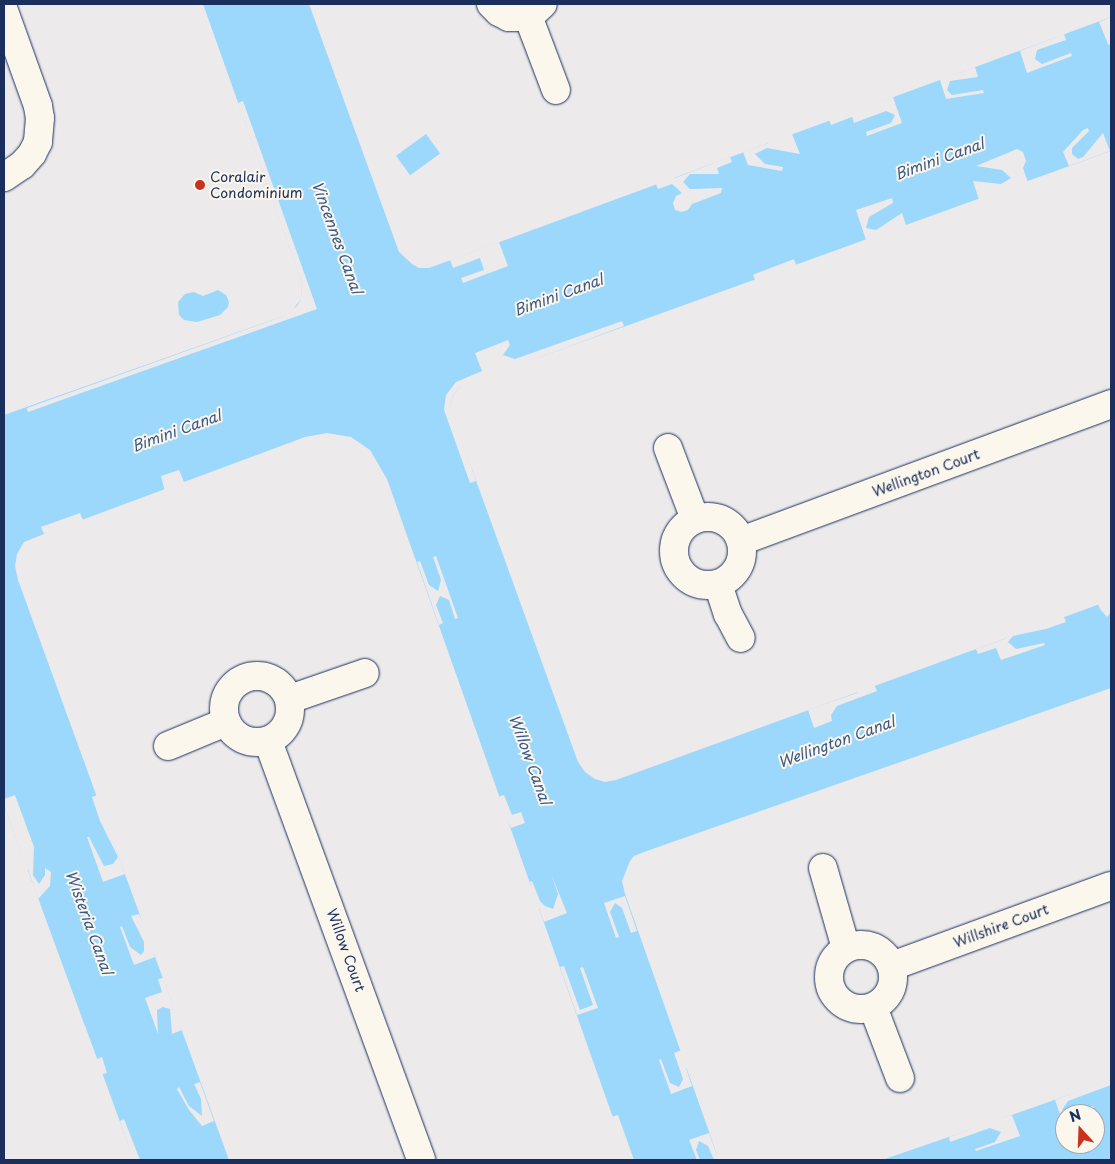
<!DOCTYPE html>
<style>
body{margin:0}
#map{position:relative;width:1115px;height:1164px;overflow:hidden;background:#eceaeb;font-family:"Playpen Sans",sans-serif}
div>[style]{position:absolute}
.water>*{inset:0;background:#9cd7fc;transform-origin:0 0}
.pier>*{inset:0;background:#eceaeb;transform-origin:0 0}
.roads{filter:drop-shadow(0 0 1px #1b2f5e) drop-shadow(0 0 1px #1b2f5e)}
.minor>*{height:28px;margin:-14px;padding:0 14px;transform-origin:14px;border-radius:14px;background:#fbf7ec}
.minor>.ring{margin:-14px;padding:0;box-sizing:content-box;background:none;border:28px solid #fbf7ec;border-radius:50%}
.dots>*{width:14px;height:14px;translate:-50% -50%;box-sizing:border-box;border:2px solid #fbf7ec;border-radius:50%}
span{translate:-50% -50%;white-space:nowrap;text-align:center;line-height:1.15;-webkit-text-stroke:4px #fbf7ec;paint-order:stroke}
.poi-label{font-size:14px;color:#1b2f5e}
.left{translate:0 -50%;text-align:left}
.street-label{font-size:14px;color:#1b2f5e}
.water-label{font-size:15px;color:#3b5986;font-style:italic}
.frame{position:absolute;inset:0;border:5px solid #1b2f5e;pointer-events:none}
.north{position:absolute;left:1055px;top:1104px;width:50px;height:50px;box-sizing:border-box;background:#fbf7ec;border:1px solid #a1a7b3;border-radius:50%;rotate:340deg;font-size:14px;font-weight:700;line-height:20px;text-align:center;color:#1b2f5e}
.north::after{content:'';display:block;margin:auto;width:18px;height:22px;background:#c8321e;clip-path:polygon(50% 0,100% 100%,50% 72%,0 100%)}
</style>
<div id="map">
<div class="water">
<i style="clip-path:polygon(203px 4px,309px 4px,399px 252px,412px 264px,419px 268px,429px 268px,1111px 17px,1111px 151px,468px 383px,459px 387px,453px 396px,450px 405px,453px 417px,578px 762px,585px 772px,595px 779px,605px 782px,616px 780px,1111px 600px,1111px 688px,644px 852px,634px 856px,630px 861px,622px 881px,625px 894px,719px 1160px,628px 1160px,387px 479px,370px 450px,351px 437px,327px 433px,305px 437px,44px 534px,24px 542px,17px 554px,15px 566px,18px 580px,229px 1160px,134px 1160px,4px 805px,4px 415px,281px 317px,291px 312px,301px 299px,302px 283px,299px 274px)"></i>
<i style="left:426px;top:134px;width:24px;height:37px;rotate:54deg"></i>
<i style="clip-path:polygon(218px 290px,226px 295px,229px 302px,228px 307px,220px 315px,197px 322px,184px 320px,179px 315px,178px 302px,185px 294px,194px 292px,203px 296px)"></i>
<i style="clip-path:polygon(evenodd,1111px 1080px,1111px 1160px,882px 1160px,972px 1129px,1111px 1080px,1065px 1114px,1095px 1114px,1095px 1144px,1065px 1144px,1065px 1114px)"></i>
</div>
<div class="pier">
<i style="clip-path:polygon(1111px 17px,1111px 46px,1108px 44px,1099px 22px)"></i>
<i style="clip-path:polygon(1064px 34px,1066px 40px,1037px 50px,1035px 59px,1042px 64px,1071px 53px,1072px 56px,1027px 73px,1020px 51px)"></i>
<i style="clip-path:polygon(975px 67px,978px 77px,950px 81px,947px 90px,952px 95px,983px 90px,984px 93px,946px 99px,940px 80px,952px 73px,953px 75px)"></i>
<i style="clip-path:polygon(893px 97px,902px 123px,867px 136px,866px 132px,891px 123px,895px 115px,886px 111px,854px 123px,852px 117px,831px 125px,829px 120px)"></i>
<i style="clip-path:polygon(243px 101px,317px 309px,28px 412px,27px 408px,281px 317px,297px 306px,301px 299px,302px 283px,238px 103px)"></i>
<i style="clip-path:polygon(1088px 128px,1089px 131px,1072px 148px,1072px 154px,1078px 159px,1083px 157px,1103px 133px,1110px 151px,1069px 166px,1063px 152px,1083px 130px)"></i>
<i style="clip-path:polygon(792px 134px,800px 154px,767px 148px,755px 154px,765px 164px,783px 167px,782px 171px,748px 165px,743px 152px,769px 143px,768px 140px)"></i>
<i style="clip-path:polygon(1017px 149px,1023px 152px,1026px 161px,1023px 168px,1028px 182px,1009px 191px,1008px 189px,979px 200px,973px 181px,1001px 184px,1011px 178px,1002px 170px,976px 166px)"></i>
<i style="clip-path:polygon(730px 157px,732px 162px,717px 168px,719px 174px,690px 174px,683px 182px,690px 189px,722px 188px,721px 193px,692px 204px,688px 210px,681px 212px,675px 210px,673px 203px,676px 196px,682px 193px,672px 184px,658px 189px,655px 182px,674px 175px,675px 178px)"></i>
<i style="clip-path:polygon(892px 198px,893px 203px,869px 217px,866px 228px,876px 230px,902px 213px,907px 228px,866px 240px,856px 210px)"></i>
<i style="clip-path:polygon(499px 242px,508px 266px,463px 283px,461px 278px,484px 270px,480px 258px,453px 268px,450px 260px)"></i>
<i style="left:794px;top:259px;width:9px;height:44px;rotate:69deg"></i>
<i style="clip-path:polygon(622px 321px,624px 326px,459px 387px,453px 396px,450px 405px,476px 481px,470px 483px,444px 410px,446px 395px,456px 382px,482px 371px,475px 353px,508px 340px,510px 345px,503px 355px,515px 359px)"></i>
<i style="clip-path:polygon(179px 470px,184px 482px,187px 484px,165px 492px,161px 476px)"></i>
<i style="clip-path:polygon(80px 513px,83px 520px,48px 535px,47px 533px,44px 534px,41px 527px)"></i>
<i style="clip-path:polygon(436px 556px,458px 618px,455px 619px,449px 600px,440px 596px,436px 605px,443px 623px,439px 625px,417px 562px,420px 561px,429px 585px,438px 591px,441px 580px,433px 557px)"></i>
<i style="clip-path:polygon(1111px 597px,1111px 612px,1107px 617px,1100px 609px,1097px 602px)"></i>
<i style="clip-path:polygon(1064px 617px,1066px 622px,1046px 629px,1013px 636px,1008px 642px,1016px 649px,1044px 643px,1045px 645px,1001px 660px,996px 648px,978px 654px,976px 649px,1007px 638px,1007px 635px)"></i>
<i style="clip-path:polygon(874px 684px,877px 691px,837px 706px,831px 715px,832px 721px,814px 728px,808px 710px,857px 693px,857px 690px)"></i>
<i style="clip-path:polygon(15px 795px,34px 847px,33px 875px,39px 884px,45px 875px,45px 868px,51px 872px,50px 886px,38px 899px,28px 869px,25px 870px,20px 856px,22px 855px,4px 805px,4px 799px)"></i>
<i style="clip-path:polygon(97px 795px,125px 874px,103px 882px,87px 837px,89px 837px,104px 866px,113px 864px,118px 857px,100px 821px,92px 797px)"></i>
<i style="clip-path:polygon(504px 795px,512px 815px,521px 812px,525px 823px,511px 828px,497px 797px)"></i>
<i style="clip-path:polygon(551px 874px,567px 913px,544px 922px,539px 908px,536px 909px,530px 882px,532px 881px,540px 901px,545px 906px,553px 909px,558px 894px)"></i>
<i style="clip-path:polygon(625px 896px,637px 931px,631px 933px,622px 908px,615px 903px,610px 912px,619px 937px,616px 938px,604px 903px)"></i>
<i style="clip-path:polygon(139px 914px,142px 921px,144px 920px,155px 957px,134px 965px,120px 927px,122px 926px,130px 947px,141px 955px,144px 951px,144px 942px,131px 916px)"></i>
<i style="clip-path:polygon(564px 966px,580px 1010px,593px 1005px,580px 968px,583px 967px,598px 1008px,577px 1015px,560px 967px)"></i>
<i style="clip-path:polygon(163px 978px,175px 1011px,177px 1011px,182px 1025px,180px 1026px,182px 1030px,172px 1034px,170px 1009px,163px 1007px,157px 1010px,158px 1034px,145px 998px,162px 992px,158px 979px)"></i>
<i style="clip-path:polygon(85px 1026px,97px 1059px,102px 1057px,107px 1073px,100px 1075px,82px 1027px)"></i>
<i style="clip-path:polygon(679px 1051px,682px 1051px,689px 1067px,686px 1068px,692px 1086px,671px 1094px,659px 1060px,661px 1059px,670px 1083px,679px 1087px,683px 1079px,674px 1053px)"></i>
<i style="clip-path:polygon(1111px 1080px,1111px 1085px,1068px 1101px,1062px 1110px,1072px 1113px,1093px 1106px,1094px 1109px,1079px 1114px,1065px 1114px,1065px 1119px,1062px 1120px,1055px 1100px,1079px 1091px,1078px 1088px)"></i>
<i style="clip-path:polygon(200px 1082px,214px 1121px,202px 1126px,189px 1110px,177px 1089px,179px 1087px,189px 1106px,202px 1116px,201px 1099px,194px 1084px)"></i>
<i style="clip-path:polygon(618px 1115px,634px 1160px,626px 1160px,610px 1117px)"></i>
<i style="clip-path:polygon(1012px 1115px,1020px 1136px,976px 1151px,975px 1149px,995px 1142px,1001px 1132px,990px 1128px,950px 1142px,949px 1137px,971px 1129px,971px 1127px)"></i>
<i style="clip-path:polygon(124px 1119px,140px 1160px,131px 1160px,128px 1151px,130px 1150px,120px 1121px)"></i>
<i style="clip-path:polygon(709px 1133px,717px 1155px,720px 1154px,722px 1160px,714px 1160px,708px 1146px,699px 1141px,696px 1150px,700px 1160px,697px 1160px,689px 1140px)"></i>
</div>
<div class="roads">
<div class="minor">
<i style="left:491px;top:4px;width:11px;rotate:45deg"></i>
<i style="left:499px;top:12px;width:11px;rotate:27deg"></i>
<i style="left:509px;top:17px;width:11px"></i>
<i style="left:520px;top:17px;width:11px;rotate:-10deg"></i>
<i style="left:531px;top:15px;width:16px;rotate:-43deg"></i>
<i style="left:4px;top:11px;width:101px;rotate:70.3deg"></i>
<i style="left:38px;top:106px;width:12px;rotate:81deg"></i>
<i style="left:40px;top:118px;width:24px;rotate:95deg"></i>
<i style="left:38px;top:142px;width:13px;rotate:117deg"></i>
<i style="left:32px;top:154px;width:15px;rotate:132deg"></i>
<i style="left:22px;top:165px;width:22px;rotate:146deg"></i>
<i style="left:528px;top:16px;width:79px;rotate:69.3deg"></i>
<i style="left:668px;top:448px;width:76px;rotate:69.2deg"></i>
<i class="ring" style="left:674px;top:517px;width:40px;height:40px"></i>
<i style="left:741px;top:541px;width:395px;rotate:-20.3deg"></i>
<i style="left:718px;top:584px;width:32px;rotate:72deg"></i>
<i style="left:728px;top:614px;width:27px;rotate:62deg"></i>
<i class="ring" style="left:224px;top:676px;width:38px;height:38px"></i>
<i style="left:290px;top:699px;width:79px;rotate:-19.1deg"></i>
<i style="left:268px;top:741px;width:446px;rotate:69.9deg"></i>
<i style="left:168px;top:746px;width:63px;rotate:-22.5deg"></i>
<i style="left:823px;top:868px;width:83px;rotate:74deg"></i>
<i class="ring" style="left:829px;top:945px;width:36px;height:36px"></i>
<i style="left:892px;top:966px;width:233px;rotate:-20.1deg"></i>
<i style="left:873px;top:1007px;width:76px;rotate:69.2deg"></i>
</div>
</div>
<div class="dots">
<i style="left:200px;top:185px;background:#c8321e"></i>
</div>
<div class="poi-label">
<span class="left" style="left:210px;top:185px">Coralair<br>Condominium</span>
</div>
<div class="street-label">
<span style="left:926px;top:473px;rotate:-20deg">Wellington Court</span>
<span style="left:1001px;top:926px;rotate:-20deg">Willshire Court</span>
<span style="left:346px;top:950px;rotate:70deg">Willow Court</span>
</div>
<div class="water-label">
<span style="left:939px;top:158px;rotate:-20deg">Bimini Canal</span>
<span style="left:338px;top:237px;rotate:70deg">Vincennes Canal</span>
<span style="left:558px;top:294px;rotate:-20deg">Bimini Canal</span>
<span style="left:176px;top:430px;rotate:-20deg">Bimini Canal</span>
<span style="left:836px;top:741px;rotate:-20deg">Wellington Canal</span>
<span style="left:531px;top:759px;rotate:70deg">Willow Canal</span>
<span style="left:90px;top:922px;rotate:70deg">Wisteria Canal</span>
</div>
<div class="frame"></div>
<div class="north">N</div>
</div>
